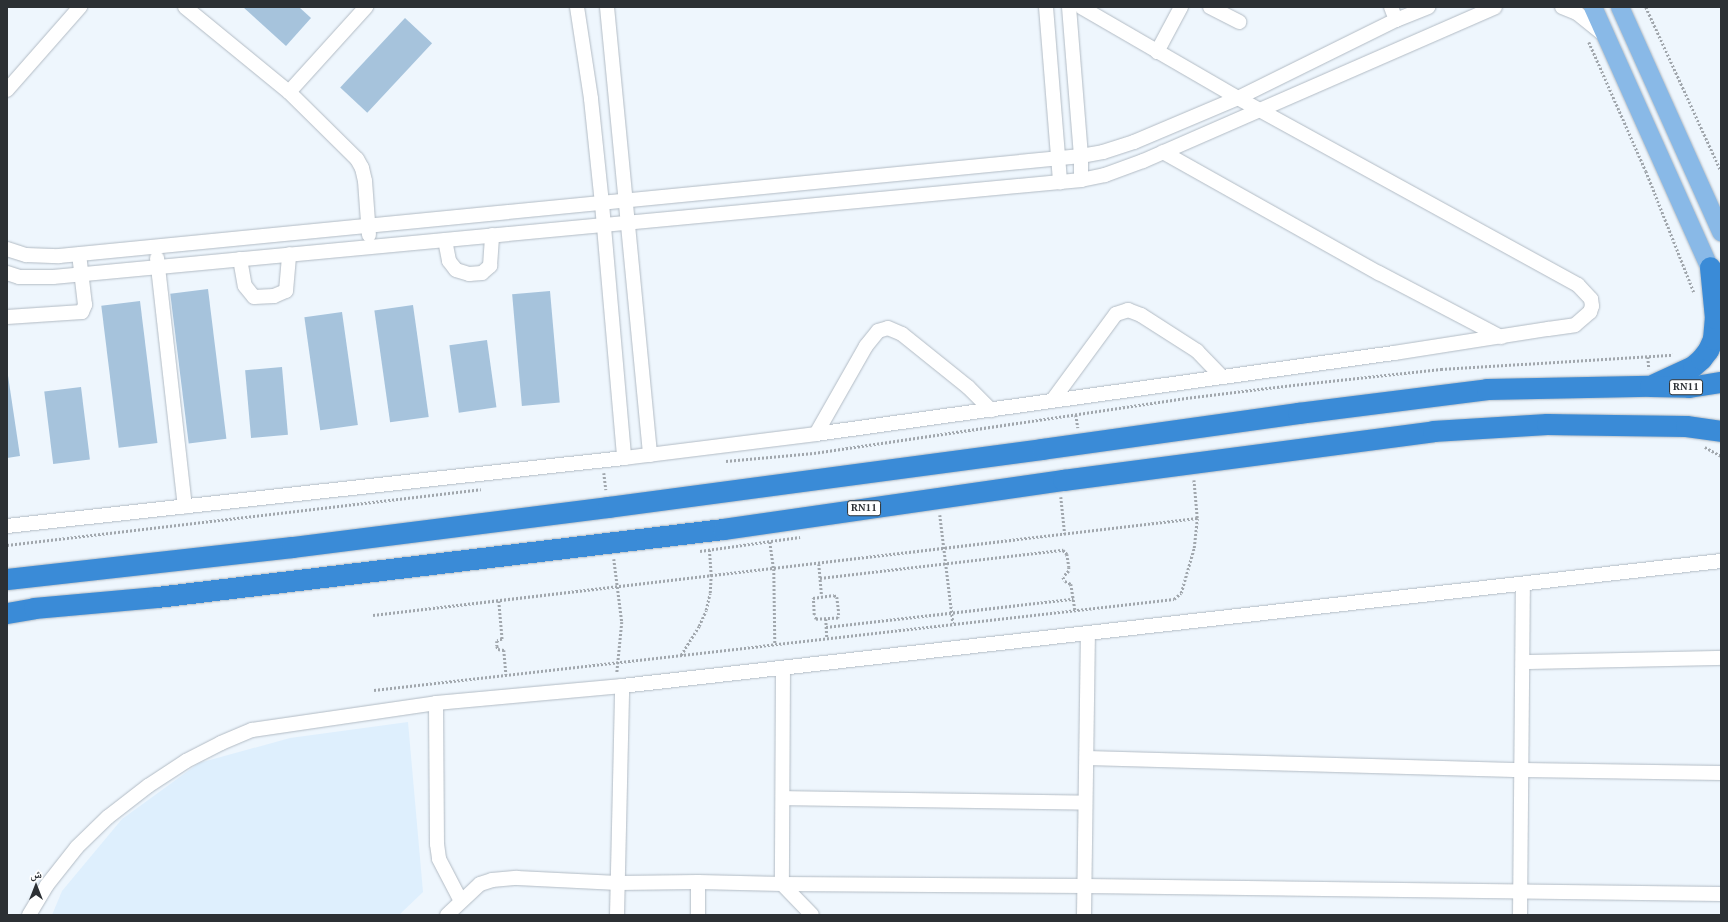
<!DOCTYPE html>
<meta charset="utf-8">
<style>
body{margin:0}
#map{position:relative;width:1728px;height:922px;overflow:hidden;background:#eef6fd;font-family:"PT Serif","Noto Naskh Arabic",serif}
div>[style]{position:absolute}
.built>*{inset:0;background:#deeffd}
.building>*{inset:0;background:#a6c3dc;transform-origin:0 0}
.path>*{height:2.5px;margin-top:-1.25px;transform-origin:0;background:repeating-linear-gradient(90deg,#a1a7ad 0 2px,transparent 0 4px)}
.roads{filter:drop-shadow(0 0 1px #b2bbc4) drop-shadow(0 0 1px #b2bbc4)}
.minor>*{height:14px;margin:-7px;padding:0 7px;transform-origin:7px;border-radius:7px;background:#fff}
.major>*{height:18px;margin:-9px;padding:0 9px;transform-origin:9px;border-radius:9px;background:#89b9e7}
.highway>*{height:21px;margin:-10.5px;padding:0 10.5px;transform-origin:10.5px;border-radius:10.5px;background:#3a8bd7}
span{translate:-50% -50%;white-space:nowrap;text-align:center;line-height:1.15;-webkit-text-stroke:4px #fff;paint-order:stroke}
.shield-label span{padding:1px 3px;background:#fff;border:1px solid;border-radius:3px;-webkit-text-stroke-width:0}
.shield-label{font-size:10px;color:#2c3034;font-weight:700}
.frame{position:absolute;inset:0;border:8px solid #2c3034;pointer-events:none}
.north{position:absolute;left:16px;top:866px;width:40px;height:40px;-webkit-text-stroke:3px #fff;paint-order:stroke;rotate:0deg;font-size:11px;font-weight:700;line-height:16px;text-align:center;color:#2c3034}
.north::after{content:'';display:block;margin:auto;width:14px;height:18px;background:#2c3034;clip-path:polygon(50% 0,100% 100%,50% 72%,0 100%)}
</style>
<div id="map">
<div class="built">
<i style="clip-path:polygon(408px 722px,423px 892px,399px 915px,52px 915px,62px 891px,122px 819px,199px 763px,290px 738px)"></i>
</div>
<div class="building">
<i style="clip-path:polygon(243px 7px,299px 7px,311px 18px,286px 46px)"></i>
<i style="left:405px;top:18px;width:37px;height:95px;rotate:43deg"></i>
<i style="left:208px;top:289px;width:151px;height:38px;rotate:83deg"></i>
<i style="left:550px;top:291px;width:112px;height:38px;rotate:85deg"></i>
<i style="left:140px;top:301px;width:143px;height:39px;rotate:83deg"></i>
<i style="left:413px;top:305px;width:113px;height:39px;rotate:82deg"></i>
<i style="left:342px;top:312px;width:114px;height:38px;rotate:82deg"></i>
<i style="left:487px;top:340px;width:68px;height:38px;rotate:82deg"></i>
<i style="left:282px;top:367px;width:68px;height:37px;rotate:85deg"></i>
<i style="clip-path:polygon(7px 369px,20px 456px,7px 458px)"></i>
<i style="left:81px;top:387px;width:73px;height:37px;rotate:83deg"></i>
</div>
<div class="path">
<i style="left:1646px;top:7px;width:180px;rotate:65.4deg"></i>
<i style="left:1589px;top:42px;width:141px;rotate:66.2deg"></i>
<i style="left:1646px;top:171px;width:130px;rotate:68.4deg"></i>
<i style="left:1648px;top:357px;width:12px;rotate:85deg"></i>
<i style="left:1076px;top:415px;width:13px;rotate:81deg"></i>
<i style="left:1705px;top:447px;width:18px;rotate:29deg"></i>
<i style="left:726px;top:461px;width:88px;rotate:-5.2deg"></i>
<i style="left:814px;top:453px;width:376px;rotate:-8.4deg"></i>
<i style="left:1186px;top:398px;width:108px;rotate:-6.9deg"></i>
<i style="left:1293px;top:385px;width:149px;rotate:-6.2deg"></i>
<i style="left:1441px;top:369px;width:232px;rotate:-3.5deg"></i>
<i style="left:604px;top:473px;width:17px;rotate:83deg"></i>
<i style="left:1061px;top:497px;width:37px;rotate:84deg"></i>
<i style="left:940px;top:515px;width:109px;rotate:83.1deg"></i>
<i style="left:770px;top:542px;width:27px;rotate:82deg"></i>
<i style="left:774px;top:569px;width:75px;rotate:89.2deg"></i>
<i style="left:7px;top:545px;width:477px;rotate:-6.7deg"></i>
<i style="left:700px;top:551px;width:101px;rotate:-8deg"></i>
<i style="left:614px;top:559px;width:64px;rotate:82.8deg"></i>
<i style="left:622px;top:622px;width:51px;rotate:95.6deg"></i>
<i style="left:819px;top:564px;width:32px;rotate:85deg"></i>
<i style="left:820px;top:578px;width:245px;rotate:-6.6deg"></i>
<i style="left:1063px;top:550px;width:6px;rotate:45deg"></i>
<i style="left:1067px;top:554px;width:13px;rotate:81deg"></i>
<i style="left:1069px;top:567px;width:4px;rotate:90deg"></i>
<i style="left:1069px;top:571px;width:8px;rotate:135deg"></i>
<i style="left:1063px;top:577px;width:4px;rotate:63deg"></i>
<i style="left:1065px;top:581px;width:7px;rotate:27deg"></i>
<i style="left:1071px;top:584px;width:26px;rotate:81deg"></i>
<i style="left:834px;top:595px;width:4px;rotate:34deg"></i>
<i style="left:837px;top:597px;width:16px;rotate:83deg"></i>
<i style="left:839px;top:613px;width:5px;rotate:101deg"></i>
<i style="left:838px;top:618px;width:22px;rotate:177deg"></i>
<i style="left:816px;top:619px;width:4px;rotate:-117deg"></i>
<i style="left:814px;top:615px;width:17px;rotate:-93deg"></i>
<i style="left:813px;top:598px;width:21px;rotate:-8deg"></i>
<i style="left:499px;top:601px;width:38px;rotate:85deg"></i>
<i style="left:502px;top:639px;width:5px;rotate:158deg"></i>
<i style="left:497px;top:641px;width:5px;rotate:90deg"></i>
<i style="left:497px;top:646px;width:3px;rotate:72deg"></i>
<i style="left:498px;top:649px;width:6px;rotate:9deg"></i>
<i style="left:504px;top:650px;width:25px;rotate:85deg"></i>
<i style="left:373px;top:615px;width:830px;rotate:-6.71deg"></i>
<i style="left:826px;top:619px;width:19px;rotate:87deg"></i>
<i style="left:826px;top:627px;width:249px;rotate:-6.5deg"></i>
<i style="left:681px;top:655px;width:34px;rotate:-58deg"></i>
<i style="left:699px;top:626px;width:17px;rotate:-66deg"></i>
<i style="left:706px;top:610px;width:17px;rotate:-77deg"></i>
<i style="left:710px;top:593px;width:17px;rotate:-87deg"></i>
<i style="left:711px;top:576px;width:26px;rotate:-94deg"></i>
<i style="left:374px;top:690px;width:805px;rotate:-6.49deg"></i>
<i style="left:1174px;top:599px;width:9px;rotate:-41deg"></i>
<i style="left:1181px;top:593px;width:47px;rotate:-73.9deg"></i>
<i style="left:1194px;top:548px;width:30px;rotate:-84deg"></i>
<i style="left:1197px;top:518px;width:38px;rotate:-95deg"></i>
</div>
<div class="roads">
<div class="minor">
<i style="left:185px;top:7px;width:134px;rotate:39.3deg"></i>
<i style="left:289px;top:92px;width:95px;rotate:44.6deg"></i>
<i style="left:357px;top:159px;width:10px;rotate:61deg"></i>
<i style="left:362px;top:168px;width:13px;rotate:77deg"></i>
<i style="left:365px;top:181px;width:54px;rotate:85.8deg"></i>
<i style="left:577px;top:7px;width:93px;rotate:81.3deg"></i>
<i style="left:591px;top:99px;width:106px;rotate:84deg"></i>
<i style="left:602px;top:204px;width:255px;rotate:85deg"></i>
<i style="left:607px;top:7px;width:450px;rotate:84.5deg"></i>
<i style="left:1046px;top:7px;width:176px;rotate:85.4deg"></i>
<i style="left:1069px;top:7px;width:149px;rotate:85.4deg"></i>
<i style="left:1081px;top:156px;width:24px;rotate:90deg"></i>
<i style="left:1210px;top:7px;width:33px;rotate:27deg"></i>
<i style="left:1391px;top:7px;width:14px;rotate:69deg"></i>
<i style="left:1562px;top:7px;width:16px;rotate:22deg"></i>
<i style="left:1577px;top:13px;width:36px;rotate:39deg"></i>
<i style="left:1157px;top:52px;width:51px;rotate:-61.9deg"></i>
<i style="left:7px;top:90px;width:111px;rotate:-48.7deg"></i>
<i style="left:289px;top:92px;width:115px;rotate:-47.8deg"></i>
<i style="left:1163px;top:152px;width:248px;rotate:29.3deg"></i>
<i style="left:1379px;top:273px;width:138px;rotate:27.7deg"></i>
<i style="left:445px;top:240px;width:21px;rotate:79deg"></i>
<i style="left:449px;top:261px;width:11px;rotate:52deg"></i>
<i style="left:456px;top:270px;width:14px;rotate:17deg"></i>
<i style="left:469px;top:274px;width:13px;rotate:-4deg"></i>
<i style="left:482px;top:273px;width:11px;rotate:-41deg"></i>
<i style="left:490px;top:266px;width:31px;rotate:-86deg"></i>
<i style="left:7px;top:249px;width:20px;rotate:18deg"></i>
<i style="left:26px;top:255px;width:33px;rotate:2deg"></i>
<i style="left:59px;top:256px;width:1027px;rotate:-5.59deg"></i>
<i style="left:1081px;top:156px;width:22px;rotate:-10deg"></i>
<i style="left:1103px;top:152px;width:33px;rotate:-18deg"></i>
<i style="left:1134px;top:142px;width:113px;rotate:-22.9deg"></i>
<i style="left:1238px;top:98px;width:176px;rotate:-26.3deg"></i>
<i style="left:1396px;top:20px;width:35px;rotate:-22deg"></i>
<i style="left:157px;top:258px;width:250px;rotate:83.6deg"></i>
<i style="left:240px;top:259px;width:27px;rotate:80deg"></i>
<i style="left:245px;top:286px;width:14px;rotate:51deg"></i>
<i style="left:254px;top:297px;width:20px;rotate:-3deg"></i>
<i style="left:274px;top:296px;width:13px;rotate:-23deg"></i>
<i style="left:286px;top:291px;width:37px;rotate:-85deg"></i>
<i style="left:7px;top:273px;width:13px;rotate:18deg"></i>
<i style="left:19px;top:277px;width:34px"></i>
<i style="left:53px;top:277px;width:1033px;rotate:-5.39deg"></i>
<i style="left:1081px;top:180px;width:25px;rotate:-12deg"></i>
<i style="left:1105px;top:175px;width:40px;rotate:-20.2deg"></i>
<i style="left:1143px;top:161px;width:384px;rotate:-23.6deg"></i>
<i style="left:7px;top:317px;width:75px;rotate:-3.8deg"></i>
<i style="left:82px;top:312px;width:8px;rotate:-67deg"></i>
<i style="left:85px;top:305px;width:51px;rotate:-96.7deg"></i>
<i style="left:1052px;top:401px;width:108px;rotate:-53.7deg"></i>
<i style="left:1116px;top:314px;width:13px;rotate:-18deg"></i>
<i style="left:1128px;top:310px;width:14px;rotate:21deg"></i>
<i style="left:1141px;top:315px;width:67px;rotate:32.7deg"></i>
<i style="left:1197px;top:351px;width:36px;rotate:46deg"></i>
<i style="left:816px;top:434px;width:101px;rotate:-60.4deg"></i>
<i style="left:866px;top:346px;width:19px;rotate:-51deg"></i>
<i style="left:878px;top:331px;width:10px;rotate:-17deg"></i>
<i style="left:888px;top:328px;width:15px;rotate:23deg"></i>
<i style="left:902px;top:334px;width:85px;rotate:38.8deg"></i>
<i style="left:968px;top:387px;width:33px;rotate:45deg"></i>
<i style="left:7px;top:526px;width:621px;rotate:-6.29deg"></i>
<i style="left:624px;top:458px;width:193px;rotate:-7.1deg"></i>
<i style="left:816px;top:434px;width:584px;rotate:-7.98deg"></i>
<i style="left:1394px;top:353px;width:156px;rotate:-8.9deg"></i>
<i style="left:1548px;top:329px;width:27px;rotate:-8deg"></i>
<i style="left:1575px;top:325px;width:20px;rotate:-41deg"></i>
<i style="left:1590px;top:312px;width:6px;rotate:-72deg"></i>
<i style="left:1592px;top:306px;width:7px;rotate:-98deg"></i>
<i style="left:1591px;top:299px;width:19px;rotate:-133deg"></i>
<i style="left:1578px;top:285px;width:388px;rotate:-151.2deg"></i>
<i style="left:1238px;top:98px;width:181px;rotate:-149.9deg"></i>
<i style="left:1524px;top:662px;width:197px;rotate:-1.2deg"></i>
<i style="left:783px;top:668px;width:216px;rotate:90.3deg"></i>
<i style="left:782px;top:884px;width:43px;rotate:45.9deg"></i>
<i style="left:436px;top:703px;width:141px;rotate:89.6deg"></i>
<i style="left:437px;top:844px;width:15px;rotate:82deg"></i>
<i style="left:439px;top:859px;width:47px;rotate:62.4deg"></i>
<i style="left:1087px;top:758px;width:436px;rotate:1.6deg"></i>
<i style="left:1523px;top:770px;width:198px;rotate:0.9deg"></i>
<i style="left:783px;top:798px;width:302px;rotate:0.9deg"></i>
<i style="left:698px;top:882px;width:33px;rotate:90deg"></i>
<i style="left:29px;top:915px;width:35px;rotate:-59deg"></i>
<i style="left:47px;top:885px;width:48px;rotate:-51.7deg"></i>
<i style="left:77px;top:847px;width:43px;rotate:-44.1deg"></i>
<i style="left:108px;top:817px;width:51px;rotate:-37.8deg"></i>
<i style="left:148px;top:786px;width:45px;rotate:-33.3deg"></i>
<i style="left:186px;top:761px;width:39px;rotate:-27deg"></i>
<i style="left:221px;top:743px;width:34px;rotate:-23deg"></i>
<i style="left:252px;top:730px;width:186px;rotate:-8.3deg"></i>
<i style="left:436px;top:703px;width:187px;rotate:-5.2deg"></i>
<i style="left:622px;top:686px;width:1106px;rotate:-6.49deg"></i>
<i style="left:447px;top:915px;width:45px;rotate:-43.2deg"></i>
<i style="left:480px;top:884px;width:13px;rotate:-18deg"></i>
<i style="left:492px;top:880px;width:25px;rotate:-5deg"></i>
<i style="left:517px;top:878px;width:101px;rotate:2.8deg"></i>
<i style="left:618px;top:883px;width:80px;rotate:-0.7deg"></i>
<i style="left:698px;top:882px;width:84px;rotate:1.4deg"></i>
<i style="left:782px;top:884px;width:303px;rotate:0.4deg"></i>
<i style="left:1085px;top:886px;width:636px;rotate:0.72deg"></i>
<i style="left:617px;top:915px;width:229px;rotate:-88.7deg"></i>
<i style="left:1084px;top:915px;width:282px;rotate:-89.2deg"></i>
<i style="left:1520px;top:915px;width:331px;rotate:-89.5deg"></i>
</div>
<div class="major">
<i style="left:1593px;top:7px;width:299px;rotate:65.9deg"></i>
<i style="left:1620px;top:7px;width:247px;rotate:65.8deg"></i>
</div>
<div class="highway">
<i style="left:1654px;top:384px;width:43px;rotate:-24.8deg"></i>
<i style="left:1693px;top:366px;width:11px;rotate:-41deg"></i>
<i style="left:1701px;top:359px;width:11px;rotate:-52deg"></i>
<i style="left:1708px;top:350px;width:12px;rotate:-66deg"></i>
<i style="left:1713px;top:339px;width:21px;rotate:-85deg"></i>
<i style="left:1715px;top:318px;width:51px;rotate:-95.6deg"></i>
<i style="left:7px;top:579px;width:287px;rotate:-6.4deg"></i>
<i style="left:292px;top:547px;width:319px;rotate:-7.2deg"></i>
<i style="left:608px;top:507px;width:438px;rotate:-7.6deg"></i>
<i style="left:1042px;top:449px;width:259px;rotate:-8deg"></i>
<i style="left:1298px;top:413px;width:191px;rotate:-7.2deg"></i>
<i style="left:1487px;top:389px;width:163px;rotate:-1.1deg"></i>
<i style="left:1650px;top:386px;width:39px;rotate:1deg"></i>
<i style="left:1689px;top:387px;width:32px;rotate:-9deg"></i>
<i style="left:7px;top:613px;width:27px;rotate:-10deg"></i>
<i style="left:34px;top:608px;width:123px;rotate:-5.1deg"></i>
<i style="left:157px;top:597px;width:570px;rotate:-6.85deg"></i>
<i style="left:723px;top:529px;width:344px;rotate:-8.2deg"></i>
<i style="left:1063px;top:480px;width:373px;rotate:-7.5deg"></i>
<i style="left:1433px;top:431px;width:114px;rotate:-3.5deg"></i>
<i style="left:1547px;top:424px;width:139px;rotate:0.8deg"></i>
<i style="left:1686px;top:426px;width:35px;rotate:8deg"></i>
</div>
</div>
<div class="shield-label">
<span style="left:1686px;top:387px">RN11</span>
<span style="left:864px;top:508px">RN11</span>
</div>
<div class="frame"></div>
<div class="north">ش</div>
</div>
